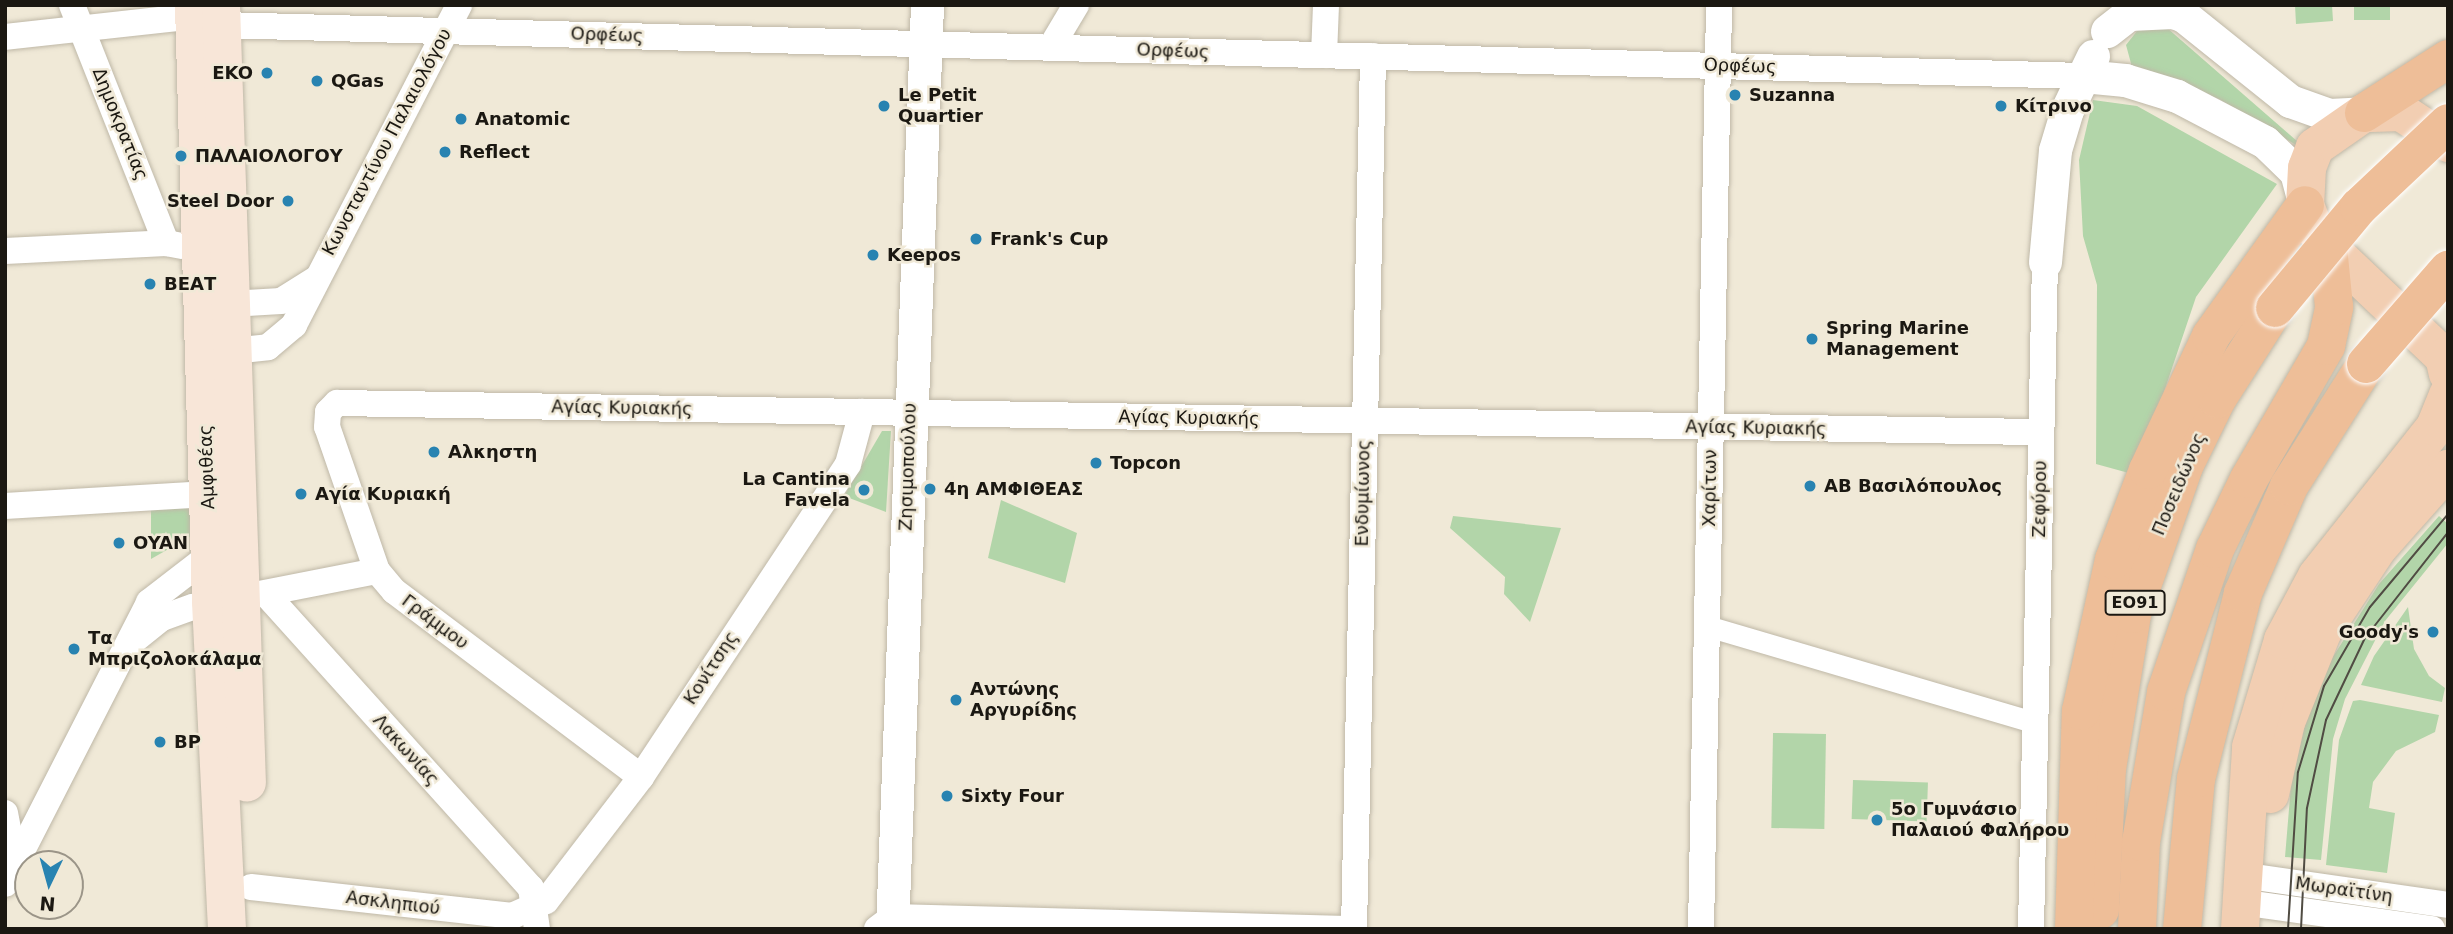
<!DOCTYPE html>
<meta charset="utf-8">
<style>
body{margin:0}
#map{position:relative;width:2453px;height:934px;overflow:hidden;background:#f0e9d7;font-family:"DejaVu Sans",sans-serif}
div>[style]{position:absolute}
.green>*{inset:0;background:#b2d5a9;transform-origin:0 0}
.roads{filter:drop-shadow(0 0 2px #bfb8a7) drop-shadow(0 0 2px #bfb8a7)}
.pedestrian>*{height:21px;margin:-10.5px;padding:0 10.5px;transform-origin:10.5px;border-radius:10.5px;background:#fff}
.minor>*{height:26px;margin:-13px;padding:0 13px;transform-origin:13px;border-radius:13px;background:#fff}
.tertiary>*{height:33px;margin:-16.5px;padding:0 16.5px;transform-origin:16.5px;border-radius:16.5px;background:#fff}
.secondary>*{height:38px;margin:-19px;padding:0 19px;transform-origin:19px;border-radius:19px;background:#f8e6d8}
.primary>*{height:38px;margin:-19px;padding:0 19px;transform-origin:19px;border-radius:19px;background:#f2ceb2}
.trunk>*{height:38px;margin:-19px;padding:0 19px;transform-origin:19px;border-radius:19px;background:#eebe98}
.tram>*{height:2px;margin:-1px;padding:0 1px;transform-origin:1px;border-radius:1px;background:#504c43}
.bridges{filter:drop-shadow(0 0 2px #fff) drop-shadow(0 0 2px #fff)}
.trunk-bridge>*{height:38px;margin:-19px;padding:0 19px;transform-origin:19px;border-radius:19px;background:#eebe98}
.dots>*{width:19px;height:19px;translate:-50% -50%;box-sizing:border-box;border:4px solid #f0e9d7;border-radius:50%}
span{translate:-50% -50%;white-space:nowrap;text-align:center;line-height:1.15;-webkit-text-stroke:5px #f0e9d7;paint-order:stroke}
.shield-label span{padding:2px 5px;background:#f0e9d7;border:2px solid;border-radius:5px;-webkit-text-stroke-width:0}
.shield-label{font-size:16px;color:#1b1812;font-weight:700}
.street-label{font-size:18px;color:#1b1812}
.poi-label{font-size:18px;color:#1b1812;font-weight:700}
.right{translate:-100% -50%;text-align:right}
.left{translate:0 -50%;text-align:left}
.frame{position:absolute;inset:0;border:7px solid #1b1812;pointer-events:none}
.north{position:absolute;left:14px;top:850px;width:70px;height:70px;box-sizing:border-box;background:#f0e9d7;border:2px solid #9b9588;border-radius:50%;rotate:185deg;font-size:19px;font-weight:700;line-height:28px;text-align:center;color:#1b1812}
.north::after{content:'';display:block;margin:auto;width:24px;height:32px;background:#2883b1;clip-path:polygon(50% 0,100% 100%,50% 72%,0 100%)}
</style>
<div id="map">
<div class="green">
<i style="clip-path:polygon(2295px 5px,2332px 5px,2333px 21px,2296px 24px)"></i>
<i style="left:2354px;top:5px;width:36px;height:15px"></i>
<i style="clip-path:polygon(2141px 26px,2166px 27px,2313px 155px,2219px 99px,2132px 67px,2126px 45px)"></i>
<i style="clip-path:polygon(2093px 100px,2137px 106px,2277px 184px,2196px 297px,2136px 475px,2096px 464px,2097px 285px,2083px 236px,2079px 160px)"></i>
<i style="clip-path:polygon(882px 431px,891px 431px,886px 512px,844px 496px)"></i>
<i style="clip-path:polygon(192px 498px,193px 535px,151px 559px,151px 502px)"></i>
<i style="clip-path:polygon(1001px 500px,1077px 533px,1065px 583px,988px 558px)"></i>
<i style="clip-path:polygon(1453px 516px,1561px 528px,1530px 622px,1504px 594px,1505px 577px,1450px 528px)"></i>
<i style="clip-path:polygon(2439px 516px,2448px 524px,2448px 543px,2385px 621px,2345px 699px,2333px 739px,2321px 860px,2285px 857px,2291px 785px,2306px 721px,2324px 671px,2379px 584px)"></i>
<i style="clip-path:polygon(2408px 607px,2414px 649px,2429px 676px,2445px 688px,2442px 702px,2361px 685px,2374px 656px)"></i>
<i style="clip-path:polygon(2360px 700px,2439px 715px,2435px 732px,2396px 751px,2373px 782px,2369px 808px,2395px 813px,2387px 873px,2326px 865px,2339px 740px,2353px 701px)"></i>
<i style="left:1773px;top:733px;width:53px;height:95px;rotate:1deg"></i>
<i style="left:1853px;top:780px;width:75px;height:39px;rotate:2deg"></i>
</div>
<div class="roads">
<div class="pedestrian">
<i style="left:1707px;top:626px;width:343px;rotate:16.4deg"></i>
</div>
<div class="minor">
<i style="left:72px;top:5px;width:256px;rotate:68.4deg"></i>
<i style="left:222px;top:25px;width:1862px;rotate:1.57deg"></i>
<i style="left:5px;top:37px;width:190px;rotate:-6.3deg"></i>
<i style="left:1051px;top:47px;width:49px;rotate:-59.2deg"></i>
<i style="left:1324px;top:55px;width:50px;rotate:-87.7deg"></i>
<i style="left:5px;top:251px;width:161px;rotate:-2.8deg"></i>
<i style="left:166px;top:243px;width:15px;rotate:11deg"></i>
<i style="left:220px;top:314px;width:14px;rotate:-45deg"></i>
<i style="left:230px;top:304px;width:51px;rotate:-3.4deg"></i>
<i style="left:281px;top:301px;width:41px;rotate:-32.2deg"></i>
<i style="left:232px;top:351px;width:36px;rotate:-6deg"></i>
<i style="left:268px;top:347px;width:34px;rotate:-40deg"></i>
<i style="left:294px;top:325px;width:360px;rotate:-62.7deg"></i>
<i style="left:5px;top:506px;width:203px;rotate:-3.4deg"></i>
<i style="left:267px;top:595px;width:394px;rotate:48deg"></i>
<i style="left:531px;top:888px;width:41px;rotate:81.7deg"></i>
<i style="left:132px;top:642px;width:38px;rotate:-39deg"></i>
<i style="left:162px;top:618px;width:33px;rotate:-20deg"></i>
<i style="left:193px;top:607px;width:187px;rotate:-11.1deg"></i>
<i style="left:641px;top:777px;width:309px;rotate:-143deg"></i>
<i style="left:394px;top:591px;width:26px;rotate:-130deg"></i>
<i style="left:377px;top:571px;width:152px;rotate:-109.1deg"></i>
<i style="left:327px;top:427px;width:15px;rotate:-86deg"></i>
<i style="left:328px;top:412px;width:13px;rotate:-45deg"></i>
<i style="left:337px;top:403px;width:1704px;rotate:0.98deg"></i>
<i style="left:5px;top:813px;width:54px;rotate:79.3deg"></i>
<i style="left:2241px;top:875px;width:209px;rotate:8.2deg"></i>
<i style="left:5px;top:884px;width:317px;rotate:-62.9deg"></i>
<i style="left:149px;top:602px;width:77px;rotate:-37.6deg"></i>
<i style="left:251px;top:887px;width:263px;rotate:6.3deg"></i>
<i style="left:512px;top:916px;width:37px;rotate:-24deg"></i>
<i style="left:546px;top:901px;width:156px;rotate:-52.5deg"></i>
<i style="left:641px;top:777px;width:375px;rotate:-56.5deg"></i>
<i style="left:848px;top:464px;width:54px;rotate:-74.9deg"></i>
<i style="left:2240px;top:902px;width:194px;rotate:8deg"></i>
<i style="left:877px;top:929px;width:20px;rotate:-37deg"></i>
<i style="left:893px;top:917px;width:454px;rotate:1.5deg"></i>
<i style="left:1354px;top:929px;width:873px;rotate:-88.75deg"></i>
<i style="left:1701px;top:929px;width:924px;rotate:-88.88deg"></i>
<i style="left:2031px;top:929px;width:667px;rotate:-88.8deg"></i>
</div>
<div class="tertiary">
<i style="left:2107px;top:31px;width:28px;rotate:-38deg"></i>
<i style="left:2129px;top:14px;width:44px;rotate:-2.6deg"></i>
<i style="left:2173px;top:12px;width:12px;rotate:20deg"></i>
<i style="left:2184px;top:16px;width:136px;rotate:38.7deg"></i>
<i style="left:2290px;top:101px;width:41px;rotate:19.7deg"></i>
<i style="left:2329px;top:115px;width:35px;rotate:-3deg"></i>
<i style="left:2083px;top:76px;width:42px;rotate:5.4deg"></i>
<i style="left:2125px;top:80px;width:54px;rotate:17.1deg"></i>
<i style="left:2177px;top:96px;width:99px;rotate:27.6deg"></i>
<i style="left:2265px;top:142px;width:43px;rotate:44.1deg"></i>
<i style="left:2296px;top:172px;width:34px;rotate:75deg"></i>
<i style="left:2045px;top:262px;width:112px;rotate:-84.9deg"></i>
<i style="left:2055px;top:150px;width:42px;rotate:-73.3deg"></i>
<i style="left:2067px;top:110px;width:60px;rotate:-64.3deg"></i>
<i style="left:892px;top:929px;width:925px;rotate:-87.83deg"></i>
</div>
<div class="secondary">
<i style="left:194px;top:5px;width:597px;rotate:88.37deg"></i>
<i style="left:211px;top:602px;width:327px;rotate:87.2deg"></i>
<i style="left:221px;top:5px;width:778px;rotate:88.09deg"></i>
</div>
<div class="primary">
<i style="left:2448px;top:143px;width:56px;rotate:-146.6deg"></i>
<i style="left:2401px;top:112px;width:37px;rotate:178deg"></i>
<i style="left:2364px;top:113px;width:60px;rotate:145.2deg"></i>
<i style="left:2315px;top:147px;width:22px;rotate:111deg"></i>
<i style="left:2307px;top:168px;width:37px;rotate:93deg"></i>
<i style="left:2305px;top:205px;width:25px;rotate:69deg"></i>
<i style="left:2314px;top:228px;width:24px;rotate:54deg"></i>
<i style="left:2328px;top:247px;width:160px;rotate:43.5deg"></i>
<i style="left:2444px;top:357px;width:17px;rotate:77deg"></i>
<i style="left:2270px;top:794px;width:74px;rotate:-77.5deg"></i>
<i style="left:2286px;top:722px;width:98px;rotate:-67.9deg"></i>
<i style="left:2323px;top:631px;width:100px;rotate:-56.5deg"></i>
<i style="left:2378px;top:548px;width:106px;rotate:-48.5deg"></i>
<i style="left:2240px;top:929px;width:182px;rotate:-86.5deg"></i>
<i style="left:2251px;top:747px;width:112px;rotate:-73.3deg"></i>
<i style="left:2283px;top:640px;width:72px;rotate:-62deg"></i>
<i style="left:2317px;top:576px;width:190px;rotate:-51.6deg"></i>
<i style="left:2435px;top:427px;width:35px;rotate:-68deg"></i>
</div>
<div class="trunk">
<i style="left:2364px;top:113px;width:100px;rotate:-32.7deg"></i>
<i style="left:2100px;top:910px;width:141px;rotate:-87.2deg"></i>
<i style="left:2107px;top:769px;width:157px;rotate:-80.8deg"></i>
<i style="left:2132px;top:614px;width:157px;rotate:-70.6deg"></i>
<i style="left:2184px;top:466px;width:75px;rotate:-63.8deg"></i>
<i style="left:2217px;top:399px;width:108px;rotate:-57.5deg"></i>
<i style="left:2074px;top:929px;width:218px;rotate:-88.2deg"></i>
<i style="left:2081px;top:711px;width:155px;rotate:-77.7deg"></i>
<i style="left:2114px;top:560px;width:96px;rotate:-69.3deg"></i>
<i style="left:2148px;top:470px;width:148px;rotate:-64.8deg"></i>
<i style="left:2211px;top:336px;width:161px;rotate:-54.3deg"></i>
<i style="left:2137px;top:929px;width:87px;rotate:-87.4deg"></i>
<i style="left:2141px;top:842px;width:152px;rotate:-80.5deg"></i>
<i style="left:2166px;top:692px;width:151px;rotate:-71.1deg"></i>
<i style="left:2215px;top:549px;width:78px;rotate:-64.1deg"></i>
<i style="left:2249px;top:479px;width:154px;rotate:-59.9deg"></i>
<i style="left:2326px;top:346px;width:40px;rotate:-78deg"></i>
<i style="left:2334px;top:307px;width:60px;rotate:-95.7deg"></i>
<i style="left:2182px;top:929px;width:151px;rotate:-84.7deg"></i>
<i style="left:2196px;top:779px;width:192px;rotate:-75.8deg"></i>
<i style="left:2243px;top:593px;width:116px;rotate:-66.7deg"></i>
<i style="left:2289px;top:486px;width:144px;rotate:-57.7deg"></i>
</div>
</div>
<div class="tram">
<i style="left:2288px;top:929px;width:157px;rotate:-86.4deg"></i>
<i style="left:2298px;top:772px;width:90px;rotate:-73.2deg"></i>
<i style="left:2324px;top:686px;width:91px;rotate:-59.8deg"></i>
<i style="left:2370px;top:607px;width:121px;rotate:-50deg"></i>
<i style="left:2301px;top:929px;width:121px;rotate:-87.2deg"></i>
<i style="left:2307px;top:808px;width:90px;rotate:-77.8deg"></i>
<i style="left:2326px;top:720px;width:91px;rotate:-64.6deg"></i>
<i style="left:2365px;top:638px;width:135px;rotate:-51.9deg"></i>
</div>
<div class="bridges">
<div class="trunk-bridge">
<i style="left:2275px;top:308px;width:131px;rotate:-50.3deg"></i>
<i style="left:2359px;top:207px;width:122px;rotate:-43.3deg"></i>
<i style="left:2366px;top:364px;width:125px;rotate:-48.9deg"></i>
</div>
</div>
<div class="dots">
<i style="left:267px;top:73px;background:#2883b1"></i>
<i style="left:317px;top:81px;background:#2883b1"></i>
<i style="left:1735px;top:95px;background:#2883b1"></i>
<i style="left:884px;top:106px;background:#2883b1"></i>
<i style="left:2001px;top:106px;background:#2883b1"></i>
<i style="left:461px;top:119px;background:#2883b1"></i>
<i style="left:445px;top:152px;background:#2883b1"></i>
<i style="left:181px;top:156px;background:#2883b1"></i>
<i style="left:288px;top:201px;background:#2883b1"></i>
<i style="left:976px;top:239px;background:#2883b1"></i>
<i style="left:873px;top:255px;background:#2883b1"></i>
<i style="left:150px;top:284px;background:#2883b1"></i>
<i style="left:1812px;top:339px;background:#2883b1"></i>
<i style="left:434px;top:452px;background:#2883b1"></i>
<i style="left:1096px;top:463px;background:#2883b1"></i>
<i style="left:1810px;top:486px;background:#2883b1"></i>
<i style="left:930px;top:489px;background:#2883b1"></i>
<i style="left:864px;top:490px;background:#2883b1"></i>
<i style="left:301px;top:494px;background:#2883b1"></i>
<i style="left:119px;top:543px;background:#2883b1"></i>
<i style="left:2433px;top:632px;background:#2883b1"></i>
<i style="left:74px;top:649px;background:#2883b1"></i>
<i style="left:956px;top:700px;background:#2883b1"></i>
<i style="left:160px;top:742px;background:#2883b1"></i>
<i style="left:947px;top:796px;background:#2883b1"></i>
<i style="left:1877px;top:820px;background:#2883b1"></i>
</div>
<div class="shield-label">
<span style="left:2135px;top:603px">ΕΟ91</span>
</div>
<div class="street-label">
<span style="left:607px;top:35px;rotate:2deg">Ορφέως</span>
<span style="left:1173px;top:51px;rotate:2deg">Ορφέως</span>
<span style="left:1740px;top:66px;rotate:2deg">Ορφέως</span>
<span style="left:120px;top:124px;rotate:68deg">Δημοκρατίας</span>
<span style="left:387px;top:142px;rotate:-62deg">Κωνσταντίνου Παλαιολόγου</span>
<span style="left:622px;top:408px;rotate:1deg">Αγίας Κυριακής</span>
<span style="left:1189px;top:418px;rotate:1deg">Αγίας Κυριακής</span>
<span style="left:1756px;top:428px;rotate:1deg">Αγίας Κυριακής</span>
<span style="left:207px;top:467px;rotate:-92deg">Αμφιθέας</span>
<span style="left:908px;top:467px;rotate:-88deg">Ζησιμοπούλου</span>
<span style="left:2179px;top:484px;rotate:-67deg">Ποσειδώνος</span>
<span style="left:1710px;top:488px;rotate:-89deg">Χαρίτων</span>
<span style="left:1363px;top:493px;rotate:-89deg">Ενδυμίωνος</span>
<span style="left:2040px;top:499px;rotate:-89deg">Ζεφύρου</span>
<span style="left:435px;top:622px;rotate:37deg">Γράμμου</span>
<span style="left:711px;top:668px;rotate:-57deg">Κονίτσης</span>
<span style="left:406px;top:750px;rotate:48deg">Λακωνίας</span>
<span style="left:2344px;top:890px;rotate:8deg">Μωραϊτίνη</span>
<span style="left:393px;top:903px;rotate:7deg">Ασκληπιού</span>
</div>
<div class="poi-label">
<span class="right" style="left:253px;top:73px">EKO</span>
<span class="left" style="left:331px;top:81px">QGas</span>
<span class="left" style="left:1749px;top:95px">Suzanna</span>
<span class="left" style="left:898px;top:106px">Le Petit<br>Quartier</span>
<span class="left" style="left:2015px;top:106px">Κίτρινο</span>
<span class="left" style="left:475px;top:119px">Anatomic</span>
<span class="left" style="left:459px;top:152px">Reflect</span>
<span class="left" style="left:195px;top:156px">ΠΑΛΑΙΟΛΟΓΟΥ</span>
<span class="right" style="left:274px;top:201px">Steel Door</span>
<span class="left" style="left:990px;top:239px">Frank's Cup</span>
<span class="left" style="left:887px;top:255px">Keepos</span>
<span class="left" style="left:164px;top:284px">ΒΕΑΤ</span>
<span class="left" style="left:1826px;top:339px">Spring Marine<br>Management</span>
<span class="left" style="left:448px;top:452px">Αλκηστη</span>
<span class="left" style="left:1110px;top:463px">Topcon</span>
<span class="right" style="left:850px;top:490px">La Cantina<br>Favela</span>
<span class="left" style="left:1824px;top:486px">ΑΒ Βασιλόπουλος</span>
<span class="left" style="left:944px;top:489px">4η ΑΜΦΙΘΕΑΣ</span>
<span class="left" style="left:315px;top:494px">Αγία Κυριακή</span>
<span class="left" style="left:133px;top:543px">OYAN</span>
<span class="right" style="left:2419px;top:632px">Goody's</span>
<span class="left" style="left:88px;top:649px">Τα<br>Μπριζολοκάλαμα</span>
<span class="left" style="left:970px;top:700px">Αντώνης<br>Αργυρίδης</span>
<span class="left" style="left:174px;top:742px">BP</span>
<span class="left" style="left:961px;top:796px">Sixty Four</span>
<span class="left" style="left:1891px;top:820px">5ο Γυμνάσιο<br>Παλαιού Φαλήρου</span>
</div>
<div class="frame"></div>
<div class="north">N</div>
</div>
